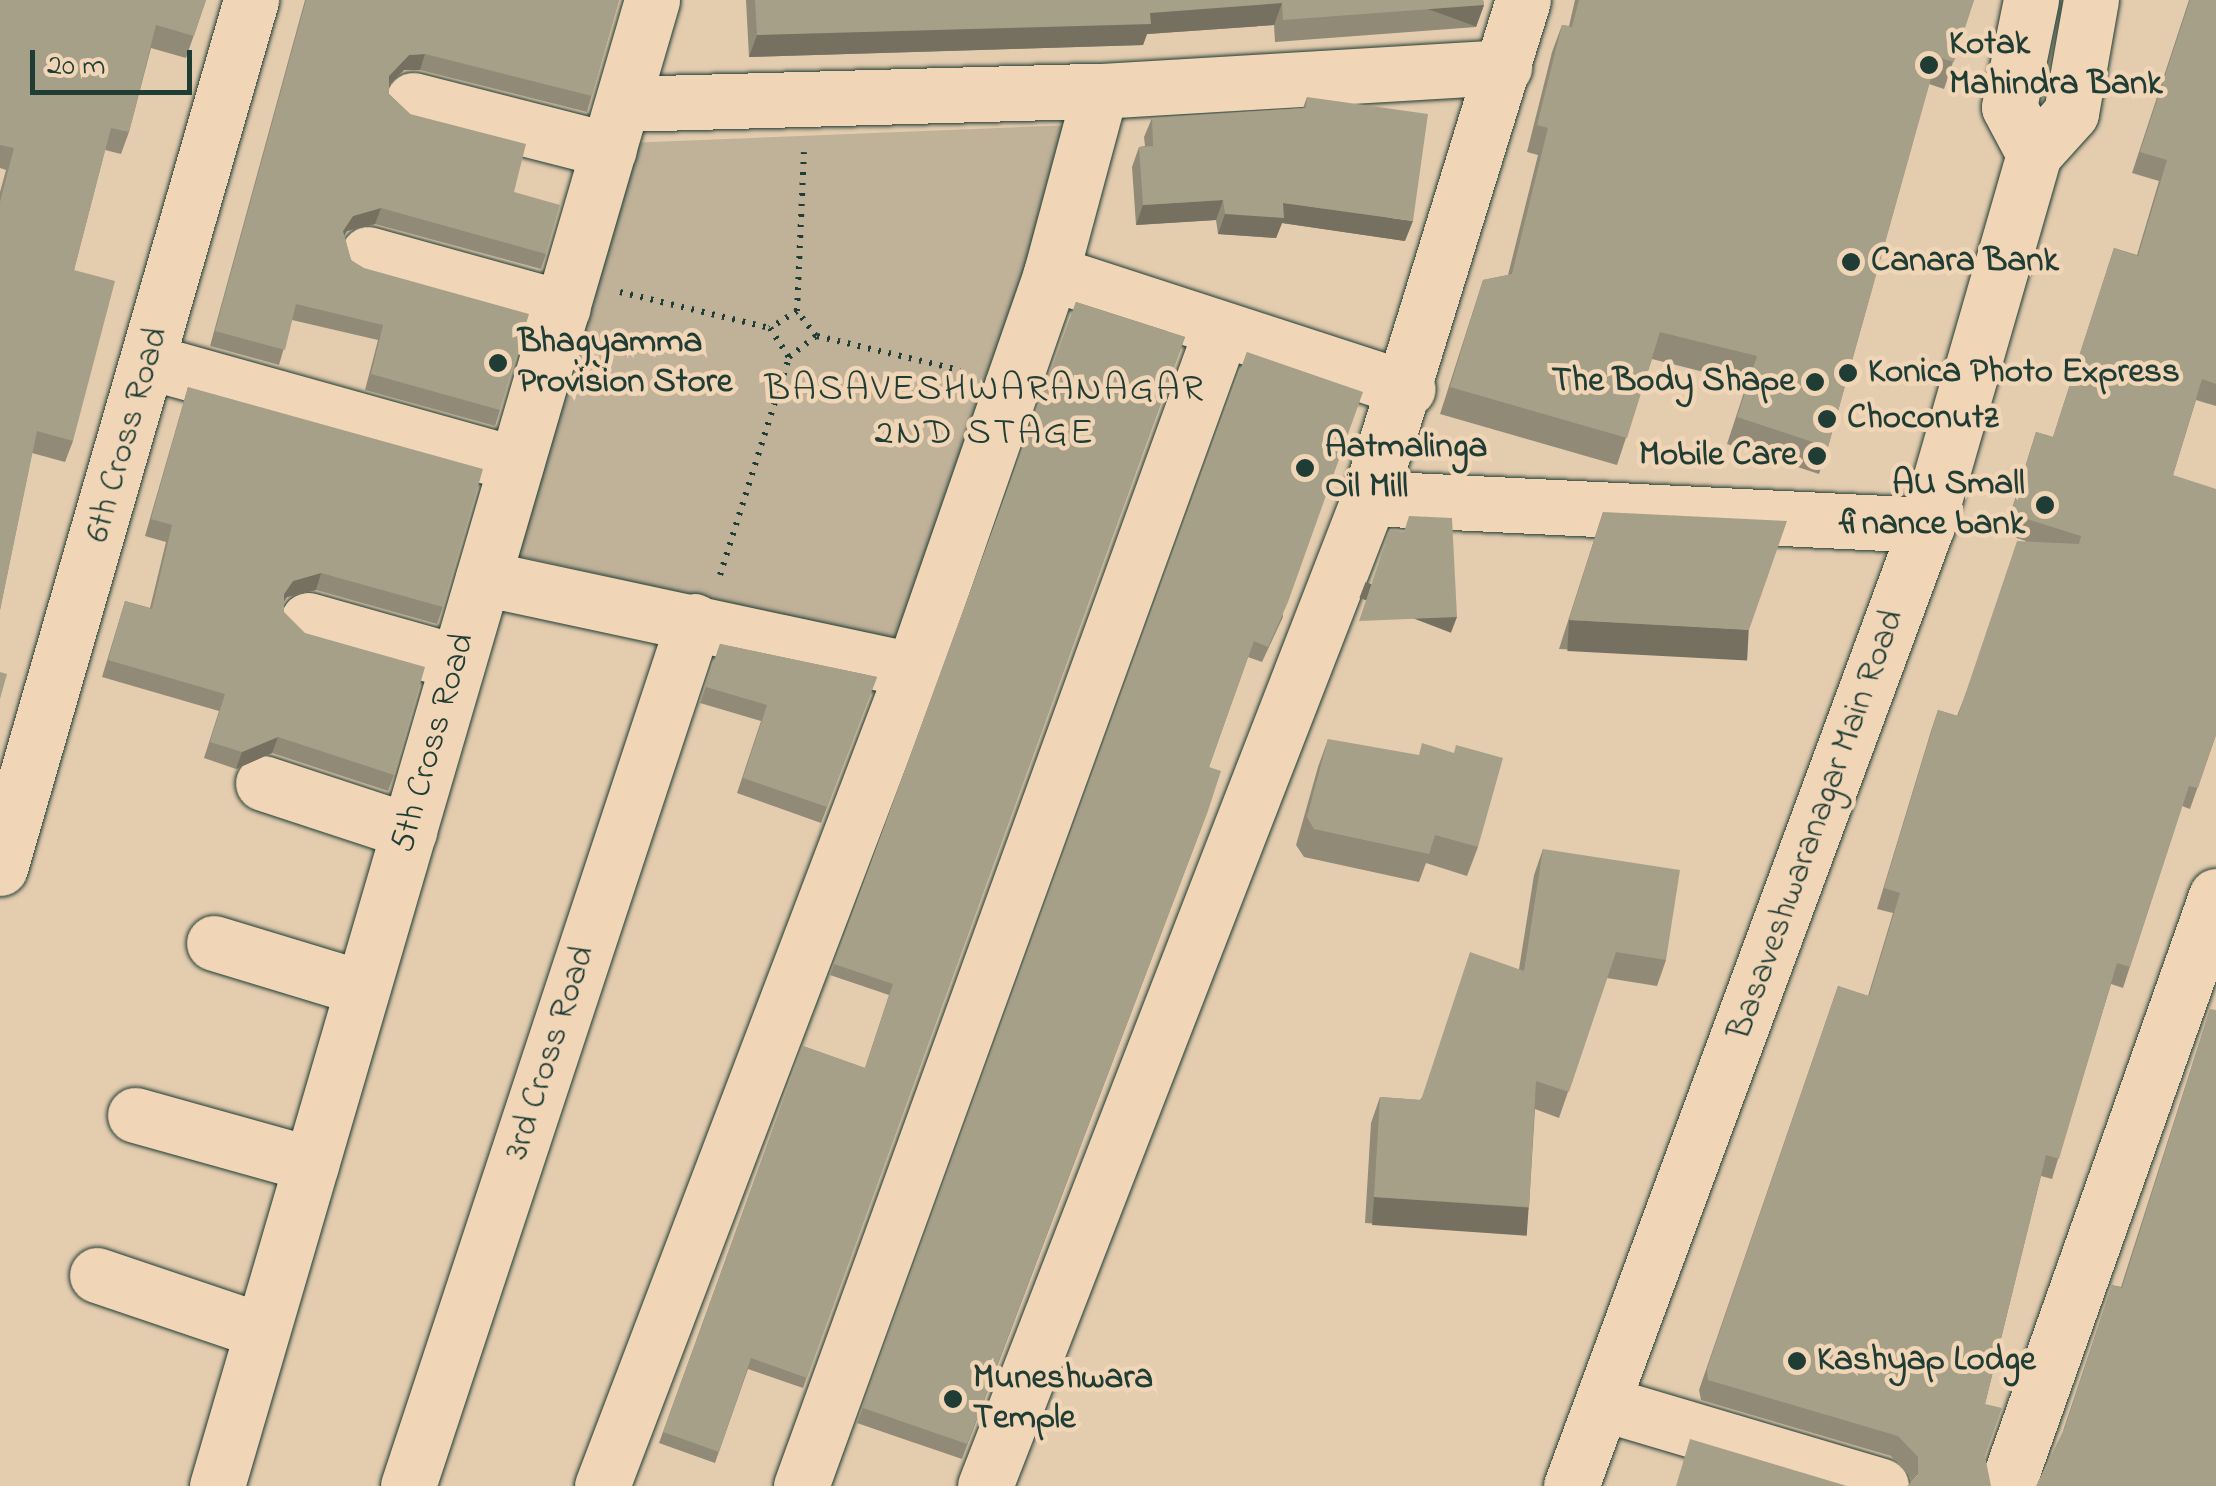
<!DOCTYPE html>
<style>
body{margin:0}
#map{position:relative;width:2216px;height:1486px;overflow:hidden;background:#e4ccaf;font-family:"Indie Flower",sans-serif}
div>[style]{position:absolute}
.green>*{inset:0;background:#c0b199}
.path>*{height:6px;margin-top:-3px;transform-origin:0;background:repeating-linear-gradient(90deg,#1f3d34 0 2.5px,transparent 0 10.5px)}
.roads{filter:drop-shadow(0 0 2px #1f3d34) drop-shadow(0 0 2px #1f3d34)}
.minor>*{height:55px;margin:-27.5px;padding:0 27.5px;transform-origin:27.5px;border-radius:27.5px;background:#f1d5b7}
.major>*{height:55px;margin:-27.5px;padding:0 27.5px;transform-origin:27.5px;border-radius:27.5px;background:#f1d5b7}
.wall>*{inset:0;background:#908a76}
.shaded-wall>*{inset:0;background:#757060;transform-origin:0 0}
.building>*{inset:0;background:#a7a089}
.dots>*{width:28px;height:28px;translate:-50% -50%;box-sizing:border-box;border:5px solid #f1d5b7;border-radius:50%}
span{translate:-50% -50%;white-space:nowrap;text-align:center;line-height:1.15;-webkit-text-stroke:9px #f1d5b7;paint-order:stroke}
.poi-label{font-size:35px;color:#1f3d34;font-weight:700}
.left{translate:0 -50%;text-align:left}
.right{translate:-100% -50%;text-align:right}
.street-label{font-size:35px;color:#1f3d34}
.neighbourhood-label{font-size:38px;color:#1f3d34;letter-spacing:2.5px}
.scale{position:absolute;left:30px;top:50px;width:162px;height:45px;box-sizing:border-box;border:5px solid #1f3d34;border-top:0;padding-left:12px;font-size:30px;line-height:35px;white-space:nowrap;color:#1f3d34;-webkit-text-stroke:8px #f1d5b7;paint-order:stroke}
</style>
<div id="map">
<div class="green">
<i style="clip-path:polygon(1075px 125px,903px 642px,518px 556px,627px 143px)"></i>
</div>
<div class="path">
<i style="left:620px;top:292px;width:154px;rotate:13.5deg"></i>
<i style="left:797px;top:311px;width:32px;rotate:148deg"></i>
<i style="left:770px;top:328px;width:35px;rotate:57deg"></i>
<i style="left:789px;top:357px;width:34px;rotate:-38deg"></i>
<i style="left:816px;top:336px;width:31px;rotate:-127deg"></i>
<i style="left:797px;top:311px;width:159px;rotate:-87.5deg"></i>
<i style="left:817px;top:336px;width:147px;rotate:13.4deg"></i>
<i style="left:720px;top:575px;width:229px;rotate:-72.4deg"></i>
</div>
<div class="roads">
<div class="minor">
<i style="left:413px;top:100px;width:202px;rotate:14.3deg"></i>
<i style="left:623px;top:104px;width:477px;rotate:-1.6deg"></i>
<i style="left:1100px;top:91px;width:405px;rotate:-3.4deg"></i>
<i style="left:368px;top:254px;width:202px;rotate:15.5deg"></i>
<i style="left:1051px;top:273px;width:375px;rotate:18deg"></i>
<i style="left:150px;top:362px;width:380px;rotate:15.6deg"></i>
<i style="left:1369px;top:498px;width:559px;rotate:2.77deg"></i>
<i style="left:483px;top:578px;width:440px;rotate:12.1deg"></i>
<i style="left:308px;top:620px;width:155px;rotate:15.7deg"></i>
<i style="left:263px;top:783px;width:154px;rotate:18.2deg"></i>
<i style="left:0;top:868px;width:904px;rotate:-73.87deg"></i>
<i style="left:214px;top:943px;width:155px;rotate:16.9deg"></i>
<i style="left:135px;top:1115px;width:183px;rotate:15.6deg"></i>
<i style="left:97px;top:1275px;width:174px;rotate:18.7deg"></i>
<i style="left:1605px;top:1404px;width:288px;rotate:16.5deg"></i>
<i style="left:217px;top:1486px;width:1548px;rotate:-73.68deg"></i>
<i style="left:408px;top:1486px;width:911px;rotate:-71.7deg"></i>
<i style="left:602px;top:1486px;width:873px;rotate:-69.14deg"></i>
<i style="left:913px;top:670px;width:420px;rotate:-70.8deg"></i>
<i style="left:1051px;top:273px;width:188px;rotate:-74.9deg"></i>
<i style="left:801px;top:1486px;width:1229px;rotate:-70.02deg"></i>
<i style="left:985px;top:1486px;width:1060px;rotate:-68.76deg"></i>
<i style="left:1369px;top:498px;width:521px;rotate:-72.82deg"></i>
<i style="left:2007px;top:1486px;width:626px;rotate:-70.49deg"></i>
</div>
<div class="major">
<i style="left:2031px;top:0;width:109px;rotate:101.6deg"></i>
<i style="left:2009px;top:107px;width:53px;rotate:62deg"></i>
<i style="left:1571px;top:1486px;width:1025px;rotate:-69.67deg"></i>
<i style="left:1927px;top:525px;width:386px;rotate:-73.9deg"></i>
<i style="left:2034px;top:154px;width:55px;rotate:-47.9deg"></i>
<i style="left:2071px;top:113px;width:115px;rotate:-80deg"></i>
</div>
</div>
<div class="wall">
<i style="clip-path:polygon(0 0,206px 0,186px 58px,151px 48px,129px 132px,121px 154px,105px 150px,74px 270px,73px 441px,65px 462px,32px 453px,0 610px,0 192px,6px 170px,0 168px)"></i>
<i style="clip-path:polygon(305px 0,619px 0,587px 112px,420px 70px,404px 70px,389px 85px,389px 94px,410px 114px,514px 192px,546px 254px,541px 269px,375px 224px,347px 231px,344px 235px,351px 260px,500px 410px,495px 426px,365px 390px,378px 340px,292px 320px,279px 365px,210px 346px)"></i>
<i style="clip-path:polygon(746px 0,1483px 0,1484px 5px,1476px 27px,1275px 42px,1274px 25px,1147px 34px,1143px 45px,749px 57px)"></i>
<i style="clip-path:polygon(1575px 0,1974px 0,1944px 89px,1929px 84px,1828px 447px,1819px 474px,1727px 444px,1747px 383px,1652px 359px,1617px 465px,1440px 414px,1483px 280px,1508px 275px,1538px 155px,1527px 152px,1552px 52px,1562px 25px,1569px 26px)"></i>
<i style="clip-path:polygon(2189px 0,2216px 0,2216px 406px,2196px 400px,2173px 475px,2216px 735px,2190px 809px,2182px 806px,2123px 988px,2111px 984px,2052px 1179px,2041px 1176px,1985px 1404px,1911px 1482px,1911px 1478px,1891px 1456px,1701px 1400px,1699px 1390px,1838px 986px,1868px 996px,1893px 913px,1877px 909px,1931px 731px,1938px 710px,1957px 716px,2026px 541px,2004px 534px,2036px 432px,2053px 437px,2114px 248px,2137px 255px,2159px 181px,2132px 173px)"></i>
<i style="clip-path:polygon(1307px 97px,1405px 241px,1282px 223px,1276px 238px,1218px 234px,1216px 220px,1136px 225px,1132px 167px,1139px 147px,1145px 146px,1144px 137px,1152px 118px,1303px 108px)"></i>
<i style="clip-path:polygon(1076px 302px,1185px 337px,803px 1388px,748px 1369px,715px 1463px,659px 1443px,803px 1046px,865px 1068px,889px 995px,830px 975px)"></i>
<i style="clip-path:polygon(1247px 352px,1283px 617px,1262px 662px,1248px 657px,1209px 767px,1202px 826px,962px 1459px,857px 1423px)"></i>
<i style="clip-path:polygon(188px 387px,443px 607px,437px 624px,316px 590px,287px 597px,284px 601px,284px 612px,394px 775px,388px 791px,272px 753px,236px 769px,204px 758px,219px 711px,102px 677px,125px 601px,150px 608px,166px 542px,145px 536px)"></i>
<i style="clip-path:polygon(1603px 512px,1739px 658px,1559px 649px)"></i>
<i style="clip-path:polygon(720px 644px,877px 677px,821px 823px,737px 793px,761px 721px,700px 703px)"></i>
<i style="clip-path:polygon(1328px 739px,1478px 847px,1467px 876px,1426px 863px,1419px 882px,1304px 857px,1296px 845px,1318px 767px)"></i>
<i style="clip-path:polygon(1543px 849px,1666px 960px,1657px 986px,1607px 978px,1559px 1118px,1535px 1109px,1529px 1207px,1519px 1233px,1365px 1223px,1371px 1123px,1380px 1097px,1420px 1100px,1519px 969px,1534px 875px)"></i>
<i style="clip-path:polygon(2210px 1009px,2216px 1486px,2063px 1431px,2112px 1285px,2121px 1287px)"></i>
</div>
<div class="shaded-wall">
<i style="clip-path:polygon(1282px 3px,1274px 25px,1147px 34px,1143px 45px,749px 57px,757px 35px)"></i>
<i style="left:1484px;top:5px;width:23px;height:202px;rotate:110deg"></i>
<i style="clip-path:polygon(425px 54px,420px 70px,404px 70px,383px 91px,389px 76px,409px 55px)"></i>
<i style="clip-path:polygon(1223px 200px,1216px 220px,1136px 225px,1143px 205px)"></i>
<i style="clip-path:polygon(1283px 203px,1413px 221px,1405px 241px,1282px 223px,1276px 238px,1218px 234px,1225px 214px)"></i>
<i style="clip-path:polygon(381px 208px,375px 224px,347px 231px,338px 247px,343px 231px,353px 216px)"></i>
<i style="clip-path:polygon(321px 573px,316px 590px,287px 597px,278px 611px,284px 594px,293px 581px)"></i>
<i style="left:1457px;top:617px;width:17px;height:98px;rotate:111deg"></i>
<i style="left:1569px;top:620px;width:180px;height:31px;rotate:3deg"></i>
<i style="clip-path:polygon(278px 737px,272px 753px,236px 769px,242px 752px)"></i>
<i style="left:1374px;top:1197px;width:155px;height:28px;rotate:4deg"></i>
</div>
<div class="building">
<i style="clip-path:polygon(0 0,206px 0,194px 36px,156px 25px,129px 132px,111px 128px,74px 270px,115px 281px,73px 441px,37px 431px,0 610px,0 202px,14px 148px,0 145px)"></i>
<i style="clip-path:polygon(306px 0,619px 0,592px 96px,425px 54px,409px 55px,389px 76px,389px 94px,410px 114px,526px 144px,514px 192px,560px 205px,546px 254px,381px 208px,353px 216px,343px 231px,351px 260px,364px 268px,529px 314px,500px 410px,371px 374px,383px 325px,296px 304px,285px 350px,215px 331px)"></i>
<i style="clip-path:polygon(755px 0,1483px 0,1484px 5px,1283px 20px,1282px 3px,1150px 13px,1151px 24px,757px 35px)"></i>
<i style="clip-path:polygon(1579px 0,1974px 0,1954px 62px,1937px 57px,1828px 447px,1737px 417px,1757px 356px,1660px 332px,1627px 438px,1450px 387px,1483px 280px,1512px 274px,1548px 128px,1537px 125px,1562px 25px,1572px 27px)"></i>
<i style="clip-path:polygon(2190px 0,2216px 0,2216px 384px,2202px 379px,2173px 475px,2216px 489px,2216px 735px,2198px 788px,2189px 786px,2130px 967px,2117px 963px,2059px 1159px,2046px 1155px,1985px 1404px,2002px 1408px,1985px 1456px,1991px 1486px,1907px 1486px,1918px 1475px,1918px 1457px,1898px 1436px,1708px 1380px,1707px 1369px,1838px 986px,1869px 996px,1900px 893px,1884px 888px,1938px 710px,1958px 716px,2017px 541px,2079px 544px,2081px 536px,2011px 514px,2036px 432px,2053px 437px,2114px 248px,2138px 256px,2167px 160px,2140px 152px)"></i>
<i style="clip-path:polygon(1307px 97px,1428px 114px,1413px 221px,1283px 203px,1284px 218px,1225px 214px,1223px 200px,1143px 205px,1139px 147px,1153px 146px,1152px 118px,1306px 108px)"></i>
<i style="clip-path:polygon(1076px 302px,1185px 337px,807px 1378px,751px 1358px,719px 1452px,663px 1432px,803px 1046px,865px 1068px,893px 984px,834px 964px)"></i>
<i style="clip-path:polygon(1247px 352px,1363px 392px,1288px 602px,1268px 647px,1254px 641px,1209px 767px,1221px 771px,1208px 811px,967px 1444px,863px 1408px)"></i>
<i style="clip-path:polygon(188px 387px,483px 469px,443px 607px,321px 573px,293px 581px,284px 594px,284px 612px,305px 633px,425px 667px,394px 775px,278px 737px,242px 752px,210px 742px,225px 694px,108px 660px,125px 601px,152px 609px,172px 525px,151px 519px)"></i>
<i style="clip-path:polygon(1603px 512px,1787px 521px,1749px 630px,1569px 620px)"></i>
<i style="clip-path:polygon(1409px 516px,1452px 518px,1457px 617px,1359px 621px,1390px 529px,1404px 532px)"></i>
<i style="clip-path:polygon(720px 644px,877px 677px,827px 807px,743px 778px,767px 705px,706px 687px)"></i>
<i style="clip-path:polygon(0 672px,7px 674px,0 699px)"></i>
<i style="clip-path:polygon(1328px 739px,1419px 755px,1422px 743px,1454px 753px,1456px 745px,1503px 758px,1478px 847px,1435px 835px,1429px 854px,1314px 829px,1307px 817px)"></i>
<i style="clip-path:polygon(1543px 849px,1680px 870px,1666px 960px,1616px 952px,1569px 1092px,1536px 1081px,1529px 1207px,1374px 1197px,1380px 1097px,1421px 1100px,1470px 952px,1524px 971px)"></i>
<i style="clip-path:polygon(2210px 1009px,2216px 1010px,2216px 1486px,2036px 1486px,2065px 1427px,2112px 1285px,2122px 1288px)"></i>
<i style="clip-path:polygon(1690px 1439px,1847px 1486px,1676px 1486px)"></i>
</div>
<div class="dots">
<i style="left:1929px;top:65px;background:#1f3d34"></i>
<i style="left:1851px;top:262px;background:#1f3d34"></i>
<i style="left:498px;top:363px;background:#1f3d34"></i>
<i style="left:1848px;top:373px;background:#1f3d34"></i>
<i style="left:1815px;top:382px;background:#1f3d34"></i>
<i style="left:1827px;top:419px;background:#1f3d34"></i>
<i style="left:1817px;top:456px;background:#1f3d34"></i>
<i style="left:1305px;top:468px;background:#1f3d34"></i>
<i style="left:2045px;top:505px;background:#1f3d34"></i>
<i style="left:1797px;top:1361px;background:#1f3d34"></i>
<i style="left:953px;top:1399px;background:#1f3d34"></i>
</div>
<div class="poi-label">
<span class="left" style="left:1949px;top:65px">Kotak<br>Mahindra Bank</span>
<span class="left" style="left:1871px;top:262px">Canara Bank</span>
<span class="left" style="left:518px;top:363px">Bhagyamma<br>Provision Store</span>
<span class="left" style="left:1868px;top:373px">Konica Photo Express</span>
<span class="right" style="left:1795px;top:382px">The Body Shape</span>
<span class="left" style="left:1847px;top:419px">Choconutz</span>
<span class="left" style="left:1325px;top:468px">Aatmalinga<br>Oil Mill</span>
<span class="right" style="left:1797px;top:456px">Mobile Care</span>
<span class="right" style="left:2025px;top:505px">AU Small<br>finance bank</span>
<span class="left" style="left:1817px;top:1361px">Kashyap Lodge</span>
<span class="left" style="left:973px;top:1399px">Muneshwara<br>Temple</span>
</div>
<div class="street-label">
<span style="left:128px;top:435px;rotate:-74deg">6th Cross Road</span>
<span style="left:434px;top:743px;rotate:-74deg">5th Cross Road</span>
<span style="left:1817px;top:825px;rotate:-70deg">Basaveshwaranagar Main Road</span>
<span style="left:551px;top:1053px;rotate:-72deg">3rd Cross Road</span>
</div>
<div class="neighbourhood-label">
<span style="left:985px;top:413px">BASAVESHWARANAGAR<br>2ND STAGE</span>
</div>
<div class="scale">20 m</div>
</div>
